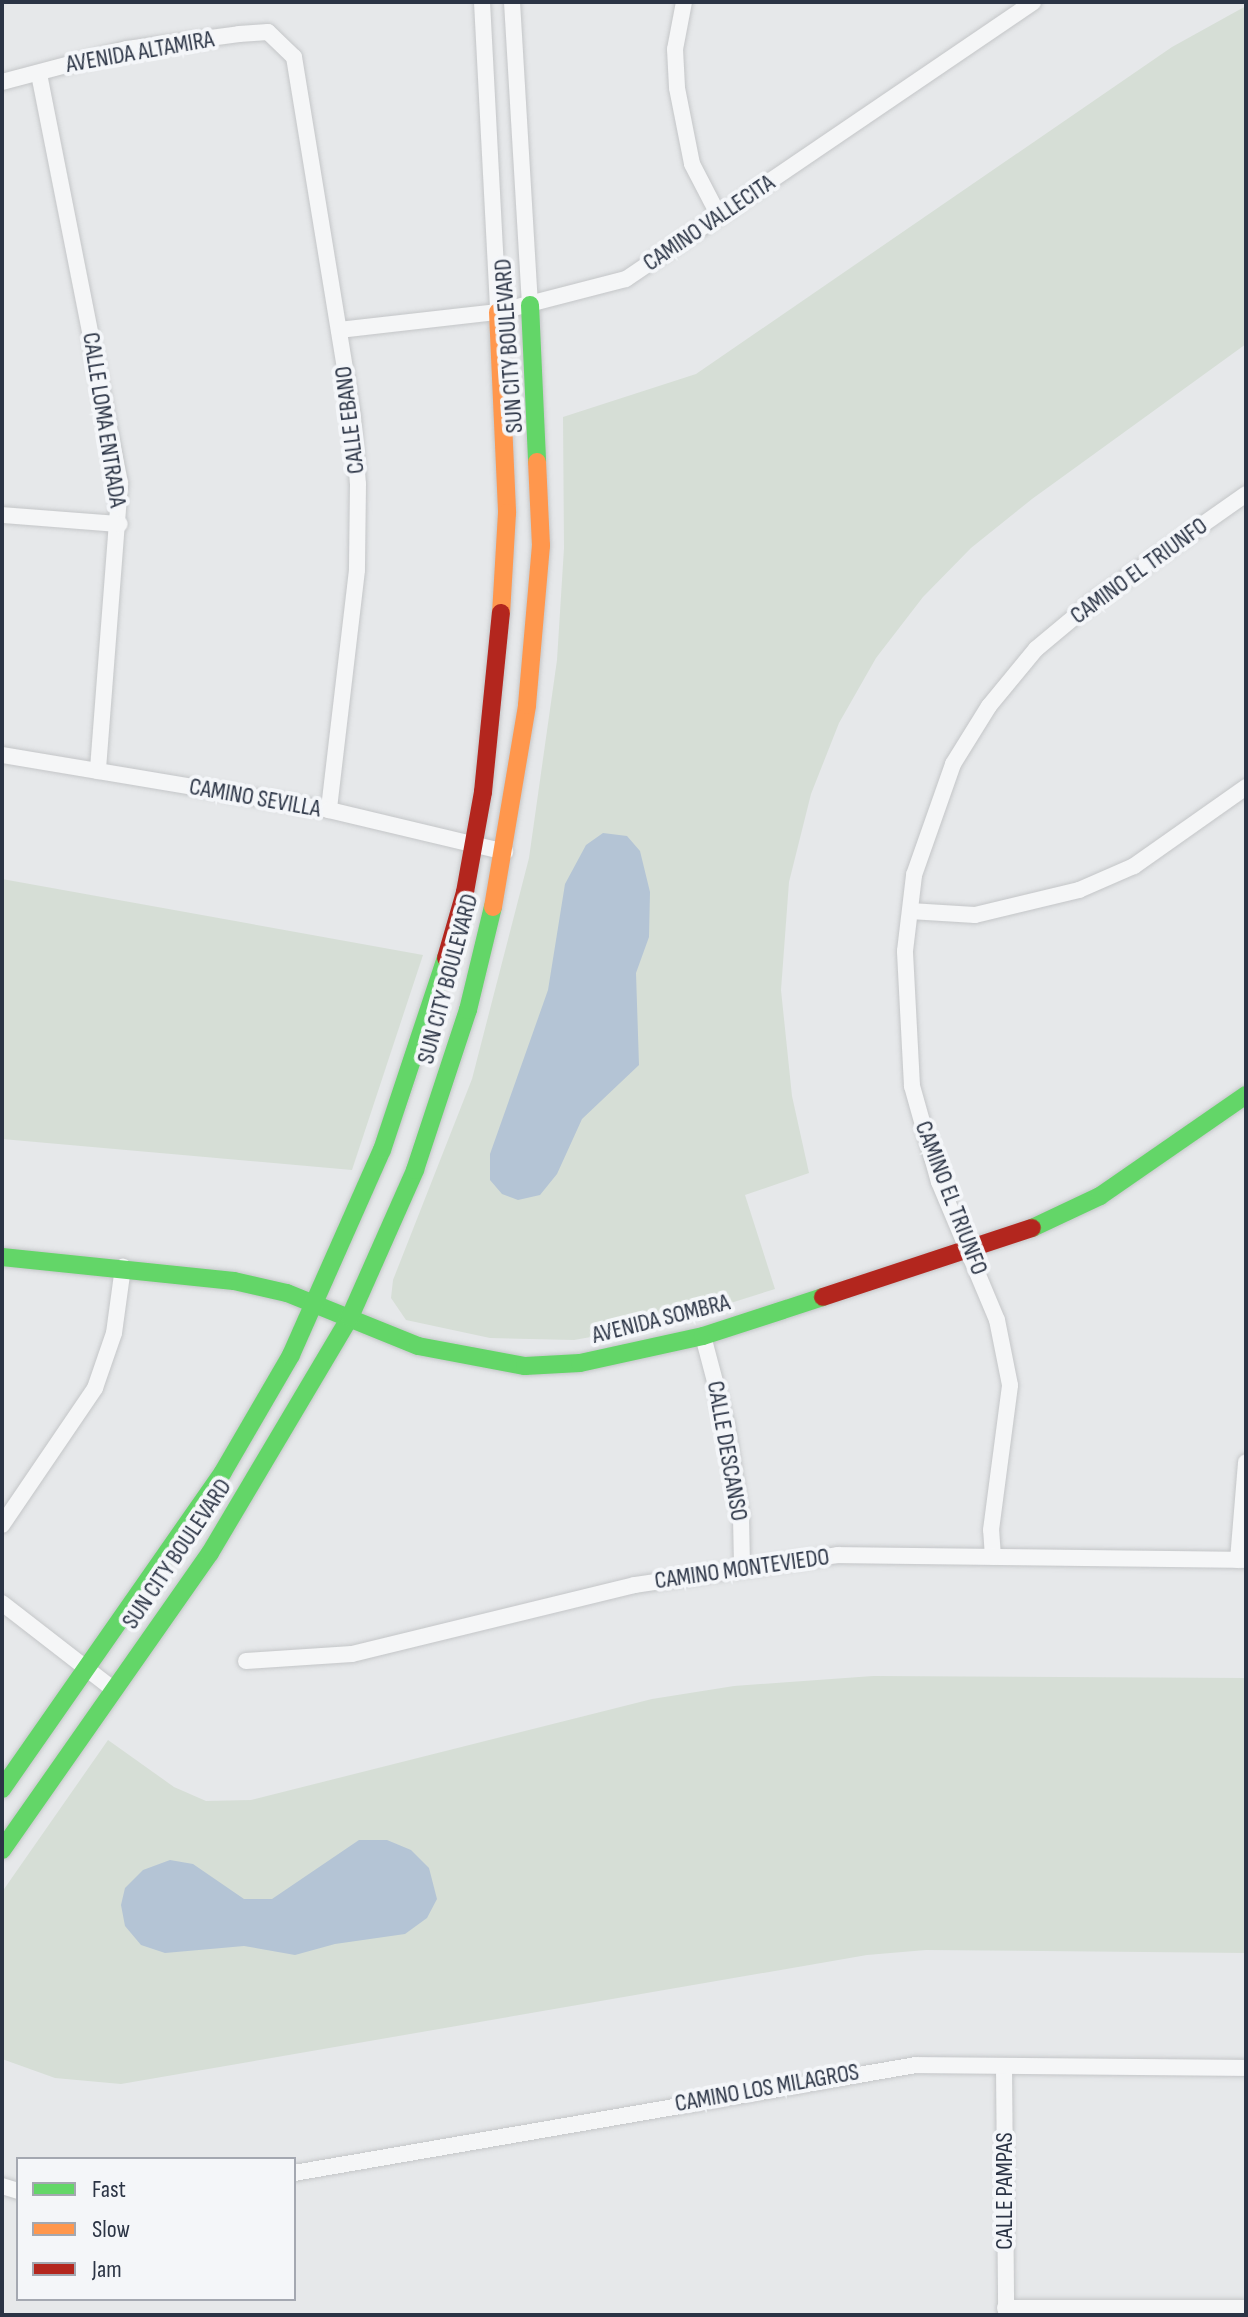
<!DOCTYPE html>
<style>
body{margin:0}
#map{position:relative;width:1248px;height:2317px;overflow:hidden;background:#e6e8ea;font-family:"Sofia Sans Condensed",sans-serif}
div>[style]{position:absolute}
.green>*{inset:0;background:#d6ded6}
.water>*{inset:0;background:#b4c4d5}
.roads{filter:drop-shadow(0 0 2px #c4c6c8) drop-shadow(0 0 2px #c4c6c8)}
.street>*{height:16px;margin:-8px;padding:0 8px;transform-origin:8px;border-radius:8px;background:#f5f6f7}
.fast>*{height:18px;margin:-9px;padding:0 9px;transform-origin:9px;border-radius:9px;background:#63d668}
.slow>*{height:18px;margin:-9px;padding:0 9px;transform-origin:9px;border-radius:9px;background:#ff974d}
.jam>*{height:18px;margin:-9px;padding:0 9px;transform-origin:9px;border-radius:9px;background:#b3261e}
span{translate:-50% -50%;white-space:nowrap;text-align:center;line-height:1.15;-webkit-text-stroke:8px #f4f6f9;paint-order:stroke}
.street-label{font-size:24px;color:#2b3445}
.frame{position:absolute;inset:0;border:4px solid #2b3445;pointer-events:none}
.legend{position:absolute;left:16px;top:2157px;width:280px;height:144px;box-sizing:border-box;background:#f4f6f9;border:2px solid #a4a8b1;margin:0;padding:10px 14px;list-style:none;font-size:24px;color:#2b3445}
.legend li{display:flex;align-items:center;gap:16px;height:40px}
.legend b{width:40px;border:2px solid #a4a8b1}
</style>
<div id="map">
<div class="green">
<i style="clip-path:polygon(1246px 6px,1246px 344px,1032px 499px,971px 548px,923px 597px,876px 658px,839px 723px,811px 794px,789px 882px,781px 990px,792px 1096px,809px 1173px,745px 1195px,775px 1289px,664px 1324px,574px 1340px,490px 1338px,406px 1320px,391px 1298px,393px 1280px,472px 1079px,529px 858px,557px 660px,564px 548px,563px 417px,696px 374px,1172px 47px)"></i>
<i style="clip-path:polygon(2px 879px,423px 955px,352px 1170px,2px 1139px)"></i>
<i style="clip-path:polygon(873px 1676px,1246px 1678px,1246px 1953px,926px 1950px,867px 1955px,121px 2084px,55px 2078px,2px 2059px,2px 1892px,108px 1740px,174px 1787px,206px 1801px,251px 1800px,652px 1699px,734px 1686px)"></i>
</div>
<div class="water">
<i style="clip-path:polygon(603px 833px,627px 836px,640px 851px,650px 892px,649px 937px,636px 973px,639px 1065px,582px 1119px,557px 1174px,540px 1195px,518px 1200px,502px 1194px,490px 1180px,490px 1154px,548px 990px,565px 884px,586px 845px)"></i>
<i style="clip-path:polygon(359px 1840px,387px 1840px,411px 1850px,429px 1868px,437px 1899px,427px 1918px,405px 1934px,335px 1944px,295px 1955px,244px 1946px,165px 1953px,141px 1945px,125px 1926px,121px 1905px,125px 1888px,143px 1870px,170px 1860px,193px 1864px,244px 1899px,272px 1899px)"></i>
</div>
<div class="roads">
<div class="street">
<i style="left:482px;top:2px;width:310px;rotate:87deg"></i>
<i style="left:512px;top:2px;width:304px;rotate:86.6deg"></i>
<i style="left:684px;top:2px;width:48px;rotate:100.8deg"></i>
<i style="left:675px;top:49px;width:39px;rotate:87deg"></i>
<i style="left:677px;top:88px;width:77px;rotate:78.8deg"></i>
<i style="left:692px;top:164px;width:59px;rotate:62.6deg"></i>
<i style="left:39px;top:74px;width:417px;rotate:78.8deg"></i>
<i style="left:120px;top:483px;width:289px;rotate:94.4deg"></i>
<i style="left:2px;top:82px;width:129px;rotate:-14.8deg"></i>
<i style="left:127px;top:49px;width:113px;rotate:-7.6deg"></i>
<i style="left:239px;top:34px;width:29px;rotate:-4deg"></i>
<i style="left:268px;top:32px;width:36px;rotate:44deg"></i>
<i style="left:294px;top:57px;width:366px;rotate:80.7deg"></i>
<i style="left:353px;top:418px;width:66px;rotate:85.7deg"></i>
<i style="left:358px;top:484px;width:86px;rotate:90.7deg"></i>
<i style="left:357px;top:570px;width:242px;rotate:96.7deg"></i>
<i style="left:339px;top:330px;width:160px;rotate:-6.5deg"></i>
<i style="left:498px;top:312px;width:132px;rotate:-14.5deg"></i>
<i style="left:626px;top:279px;width:492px;rotate:-34.2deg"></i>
<i style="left:2px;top:515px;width:118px;rotate:4.4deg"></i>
<i style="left:2px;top:755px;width:332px;rotate:9.5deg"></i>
<i style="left:329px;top:810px;width:181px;rotate:13.4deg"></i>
<i style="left:910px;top:911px;width:65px;rotate:3.5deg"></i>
<i style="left:975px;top:915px;width:107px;rotate:-13.5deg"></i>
<i style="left:1079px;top:890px;width:60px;rotate:-23.6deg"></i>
<i style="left:1134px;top:866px;width:137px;rotate:-35.2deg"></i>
<i style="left:703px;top:1336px;width:94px;rotate:75.2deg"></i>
<i style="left:727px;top:1427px;width:91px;rotate:81.2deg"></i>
<i style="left:741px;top:1517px;width:49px;rotate:88.8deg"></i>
<i style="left:2px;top:1525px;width:166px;rotate:-55.8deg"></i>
<i style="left:95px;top:1388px;width:58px;rotate:-70.9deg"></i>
<i style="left:114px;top:1333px;width:67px;rotate:-82.2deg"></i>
<i style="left:993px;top:1557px;width:27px;rotate:-94deg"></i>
<i style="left:991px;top:1530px;width:146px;rotate:-82.5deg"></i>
<i style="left:1010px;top:1385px;width:66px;rotate:-101.3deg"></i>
<i style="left:997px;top:1320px;width:150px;rotate:-112.8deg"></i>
<i style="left:939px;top:1182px;width:100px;rotate:-105.7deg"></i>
<i style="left:912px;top:1086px;width:135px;rotate:-93deg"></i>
<i style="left:905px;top:951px;width:77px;rotate:-83.2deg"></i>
<i style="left:914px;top:875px;width:118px;rotate:-70.6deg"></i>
<i style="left:953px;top:764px;width:68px;rotate:-58.2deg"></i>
<i style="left:989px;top:706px;width:74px;rotate:-50.5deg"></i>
<i style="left:1036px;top:649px;width:72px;rotate:-39.9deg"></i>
<i style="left:1091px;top:603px;width:189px;rotate:-35.1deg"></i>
<i style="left:1238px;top:1560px;width:98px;rotate:-85.3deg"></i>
<i style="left:2px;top:1603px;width:142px;rotate:37.8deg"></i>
<i style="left:246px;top:1661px;width:106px;rotate:-3.8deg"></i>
<i style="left:352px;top:1654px;width:291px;rotate:-13.7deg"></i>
<i style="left:635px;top:1585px;width:205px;rotate:-8.4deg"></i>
<i style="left:838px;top:1555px;width:408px;rotate:0.7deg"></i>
<i style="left:1004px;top:2066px;width:249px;rotate:89.5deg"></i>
<i style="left:294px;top:2173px;width:631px;rotate:-9.85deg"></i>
<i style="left:916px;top:2065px;width:330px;rotate:0.5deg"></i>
<i style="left:2px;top:2186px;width:17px;rotate:17deg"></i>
<i style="left:1005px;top:2308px;width:241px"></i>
</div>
<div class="fast">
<i style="left:530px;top:305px;width:157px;rotate:87.4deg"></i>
<i style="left:1032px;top:1228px;width:75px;rotate:-25.2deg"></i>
<i style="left:1100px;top:1196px;width:178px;rotate:-34.7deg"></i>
<i style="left:2px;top:1257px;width:233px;rotate:5.9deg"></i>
<i style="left:234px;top:1281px;width:54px;rotate:12.8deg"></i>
<i style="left:287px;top:1293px;width:141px;rotate:22deg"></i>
<i style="left:418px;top:1346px;width:109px;rotate:10.6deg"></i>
<i style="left:525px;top:1366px;width:55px;rotate:-3.1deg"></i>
<i style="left:580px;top:1363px;width:126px;rotate:-12.4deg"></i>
<i style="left:703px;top:1336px;width:126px;rotate:-18deg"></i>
<i style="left:2px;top:1789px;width:386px;rotate:-55.1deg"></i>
<i style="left:223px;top:1472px;width:135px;rotate:-59.8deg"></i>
<i style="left:291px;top:1355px;width:224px;rotate:-66.1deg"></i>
<i style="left:382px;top:1150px;width:202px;rotate:-71.6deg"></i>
<i style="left:2px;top:1850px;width:363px;rotate:-55deg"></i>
<i style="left:210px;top:1553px;width:274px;rotate:-59.3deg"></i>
<i style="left:350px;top:1317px;width:161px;rotate:-66.1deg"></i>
<i style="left:415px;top:1170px;width:169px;rotate:-71.7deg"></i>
<i style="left:468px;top:1010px;width:106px;rotate:-76.4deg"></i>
</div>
<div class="slow">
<i style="left:498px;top:312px;width:201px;rotate:87.4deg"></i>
<i style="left:507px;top:513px;width:100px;rotate:93.4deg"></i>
<i style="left:493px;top:907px;width:205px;rotate:-80.4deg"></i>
<i style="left:527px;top:705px;width:160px;rotate:-85deg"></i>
<i style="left:541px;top:546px;width:84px;rotate:-92.7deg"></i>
</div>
<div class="jam">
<i style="left:446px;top:958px;width:69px;rotate:-73.9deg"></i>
<i style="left:465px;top:892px;width:102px;rotate:-79.8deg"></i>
<i style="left:483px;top:792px;width:180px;rotate:-84.3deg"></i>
<i style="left:823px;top:1297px;width:220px;rotate:-18.3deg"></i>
</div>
</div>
<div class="street-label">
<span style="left:140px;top:52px;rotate:-10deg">AVENIDA ALTAMIRA</span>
<span style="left:709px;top:223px;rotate:-34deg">CAMINO VALLECITA</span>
<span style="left:509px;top:346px;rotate:-94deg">SUN CITY BOULEVARD</span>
<span style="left:104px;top:420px;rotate:81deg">CALLE LOMA ENTRADA</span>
<span style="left:350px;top:420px;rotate:-97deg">CALLE EBANO</span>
<span style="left:1139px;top:571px;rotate:-36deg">CAMINO EL TRIUNFO</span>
<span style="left:255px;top:798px;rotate:10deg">CAMINO SEVILLA</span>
<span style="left:448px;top:979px;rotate:-75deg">SUN CITY BOULEVARD</span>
<span style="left:951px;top:1198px;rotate:69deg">CAMINO EL TRIUNFO</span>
<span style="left:661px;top:1319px;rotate:-14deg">AVENIDA SOMBRA</span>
<span style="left:727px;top:1451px;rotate:80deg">CALLE DESCANSO</span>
<span style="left:177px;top:1554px;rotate:-56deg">SUN CITY BOULEVARD</span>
<span style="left:742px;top:1569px;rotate:-8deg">CAMINO MONTEVIEDO</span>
<span style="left:767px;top:2088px;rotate:-10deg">CAMINO LOS MILAGROS</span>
<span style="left:1005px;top:2191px;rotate:-90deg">CALLE PAMPAS</span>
</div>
<div class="frame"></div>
<ul class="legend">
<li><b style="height:10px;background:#63d668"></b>Fast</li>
<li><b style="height:10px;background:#ff974d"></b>Slow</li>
<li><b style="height:10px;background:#b3261e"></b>Jam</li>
</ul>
</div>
